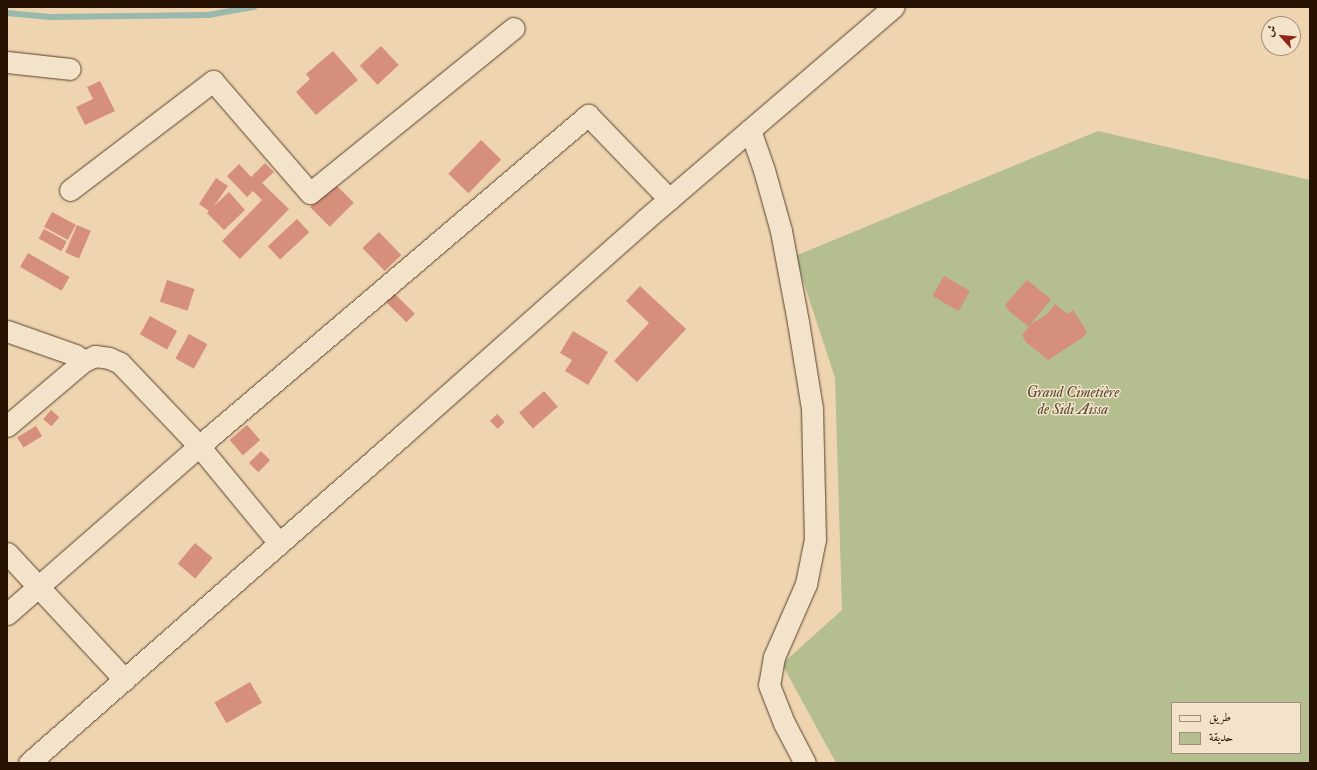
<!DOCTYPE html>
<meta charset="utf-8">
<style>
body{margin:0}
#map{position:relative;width:1317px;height:770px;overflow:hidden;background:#eed4af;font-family:"IM FELL Double Pica",Amiri,serif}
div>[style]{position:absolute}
.green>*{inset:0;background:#b4be8f}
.stream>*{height:6px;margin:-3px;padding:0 3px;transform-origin:3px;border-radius:3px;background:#99b8ae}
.building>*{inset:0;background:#d58f7a;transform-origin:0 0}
.roads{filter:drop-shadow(0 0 1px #59422d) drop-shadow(0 0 1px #59422d)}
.minor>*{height:21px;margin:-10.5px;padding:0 10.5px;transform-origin:10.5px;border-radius:10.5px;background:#f4e3cb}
span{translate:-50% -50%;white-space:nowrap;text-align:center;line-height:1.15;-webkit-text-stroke:3px #f4e3cb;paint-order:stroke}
.park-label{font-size:15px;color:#584e33;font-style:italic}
.frame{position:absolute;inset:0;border:8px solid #271202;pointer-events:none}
.legend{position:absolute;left:1171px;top:702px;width:130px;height:52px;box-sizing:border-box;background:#f4e3cb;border:1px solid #a28f7b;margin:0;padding:5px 7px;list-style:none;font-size:12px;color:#271202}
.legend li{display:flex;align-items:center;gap:8px;height:20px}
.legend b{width:20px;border:1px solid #a28f7b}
.north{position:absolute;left:1261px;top:16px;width:40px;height:40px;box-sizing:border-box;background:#f4e3cb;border:1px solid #a28f7b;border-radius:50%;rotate:297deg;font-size:11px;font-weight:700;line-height:16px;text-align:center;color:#271202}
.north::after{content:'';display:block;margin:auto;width:14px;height:18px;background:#8f2418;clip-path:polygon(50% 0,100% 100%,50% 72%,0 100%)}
</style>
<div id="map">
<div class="green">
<i style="clip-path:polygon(evenodd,1098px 131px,1310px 180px,1310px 763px,836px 763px,782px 664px,842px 610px,835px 378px,795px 256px,1098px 131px,1172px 703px,1300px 703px,1300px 753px,1172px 753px,1172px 703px)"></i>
</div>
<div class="stream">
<i style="left:7px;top:13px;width:43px;rotate:5.3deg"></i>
<i style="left:50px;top:17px;width:158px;rotate:-0.7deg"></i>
<i style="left:208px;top:15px;width:47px;rotate:-9.9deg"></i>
</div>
<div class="building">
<i style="left:381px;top:46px;width:26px;height:29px;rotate:47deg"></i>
<i style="clip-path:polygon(333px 51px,358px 80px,316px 115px,296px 92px,310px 79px,306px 74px)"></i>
<i style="clip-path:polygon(100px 81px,115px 111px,85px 125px,76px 107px,93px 99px,87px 87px)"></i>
<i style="left:481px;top:140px;width:28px;height:47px;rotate:44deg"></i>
<i style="clip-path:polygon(265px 163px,274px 172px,262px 183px,289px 209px,240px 259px,222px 241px,262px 200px,253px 191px,247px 197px,227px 176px,239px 164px,251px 177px)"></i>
<i style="clip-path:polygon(216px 178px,228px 186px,214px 206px,229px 192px,245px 210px,224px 230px,207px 213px,209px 211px,199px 204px)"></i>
<i style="left:334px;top:183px;width:28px;height:34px;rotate:45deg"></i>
<i style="left:52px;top:212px;width:27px;height:17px;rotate:28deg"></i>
<i style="left:297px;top:219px;width:18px;height:40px;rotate:47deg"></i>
<i style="left:77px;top:225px;width:15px;height:30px;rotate:23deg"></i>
<i style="left:44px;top:229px;width:26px;height:11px;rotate:29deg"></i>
<i style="left:379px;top:232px;width:32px;height:23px;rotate:46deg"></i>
<i style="left:28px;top:253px;width:48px;height:16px;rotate:30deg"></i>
<i style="left:944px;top:276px;width:30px;height:23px;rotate:30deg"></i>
<i style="left:167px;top:280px;width:29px;height:23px;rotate:18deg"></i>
<i style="clip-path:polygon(1027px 280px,1051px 299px,1030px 325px,1047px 314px,1055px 304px,1067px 314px,1073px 310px,1087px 332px,1082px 338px,1048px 360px,1026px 342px,1022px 335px,1029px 327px,1009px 311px,1005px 305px)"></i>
<i style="clip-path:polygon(640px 286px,686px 329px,637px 382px,614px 361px,649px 323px,626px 301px)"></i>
<i style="left:395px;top:294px;width:28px;height:12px;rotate:45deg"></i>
<i style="left:150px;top:316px;width:31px;height:21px;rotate:29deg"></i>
<i style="clip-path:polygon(573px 331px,608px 352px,588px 385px,565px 371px,572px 360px,560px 353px)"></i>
<i style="left:189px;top:334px;width:21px;height:28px;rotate:29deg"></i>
<i style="left:544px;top:391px;width:21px;height:33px;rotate:49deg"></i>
<i style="left:51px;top:410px;width:11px;height:12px;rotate:41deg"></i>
<i style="left:497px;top:414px;width:11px;height:10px;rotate:45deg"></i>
<i style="left:247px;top:425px;width:20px;height:23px;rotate:49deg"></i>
<i style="left:36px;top:426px;width:12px;height:22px;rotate:59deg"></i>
<i style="left:261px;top:451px;width:13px;height:17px;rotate:45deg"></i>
<i style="left:195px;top:543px;width:23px;height:27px;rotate:40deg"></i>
<i style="left:250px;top:682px;width:24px;height:41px;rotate:60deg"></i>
</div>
<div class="roads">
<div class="minor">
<i style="left:7px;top:62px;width:63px;rotate:6.3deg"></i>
<i style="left:750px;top:130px;width:42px;rotate:70.7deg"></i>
<i style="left:764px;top:170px;width:63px;rotate:74.4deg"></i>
<i style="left:781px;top:231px;width:93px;rotate:79.4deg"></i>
<i style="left:798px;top:322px;width:87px;rotate:80.8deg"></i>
<i style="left:812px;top:408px;width:131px;rotate:88.7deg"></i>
<i style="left:815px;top:539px;width:46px;rotate:101.3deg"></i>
<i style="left:806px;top:584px;width:80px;rotate:113.7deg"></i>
<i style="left:774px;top:657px;width:28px;rotate:100deg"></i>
<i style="left:769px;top:685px;width:41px;rotate:68.5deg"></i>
<i style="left:784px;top:723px;width:45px;rotate:62.3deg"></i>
<i style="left:70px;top:190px;width:180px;rotate:-37.3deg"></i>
<i style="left:213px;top:81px;width:148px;rotate:49.1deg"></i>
<i style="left:310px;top:193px;width:262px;rotate:-39deg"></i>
<i style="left:7px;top:331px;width:72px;rotate:19.4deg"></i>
<i style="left:75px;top:355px;width:11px;rotate:34deg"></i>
<i style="left:7px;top:426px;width:101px;rotate:-40.2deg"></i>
<i style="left:84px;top:361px;width:12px;rotate:-24deg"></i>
<i style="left:95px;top:356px;width:14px;rotate:8deg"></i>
<i style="left:109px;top:358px;width:12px;rotate:24deg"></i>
<i style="left:120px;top:363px;width:115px;rotate:46.4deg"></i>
<i style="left:199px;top:446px;width:126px;rotate:50.5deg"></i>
<i style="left:7px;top:553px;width:173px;rotate:47.1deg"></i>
<i style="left:7px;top:614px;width:255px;rotate:-41.2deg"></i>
<i style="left:199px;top:446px;width:511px;rotate:-40.39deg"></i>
<i style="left:588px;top:115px;width:117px;rotate:46deg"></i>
<i style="left:29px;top:763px;width:500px;rotate:-41.27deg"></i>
<i style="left:405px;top:433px;width:322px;rotate:-41.6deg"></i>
<i style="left:646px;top:219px;width:326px;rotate:-40.6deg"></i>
</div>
</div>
<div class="park-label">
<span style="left:1073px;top:401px">Grand Cimetière<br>de Sidi Aissa</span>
</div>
<div class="frame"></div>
<ul class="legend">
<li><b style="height:5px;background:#f4e3cb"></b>طريق</li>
<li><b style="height:11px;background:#b4be8f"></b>حديقة</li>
</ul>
<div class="north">ش</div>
</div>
